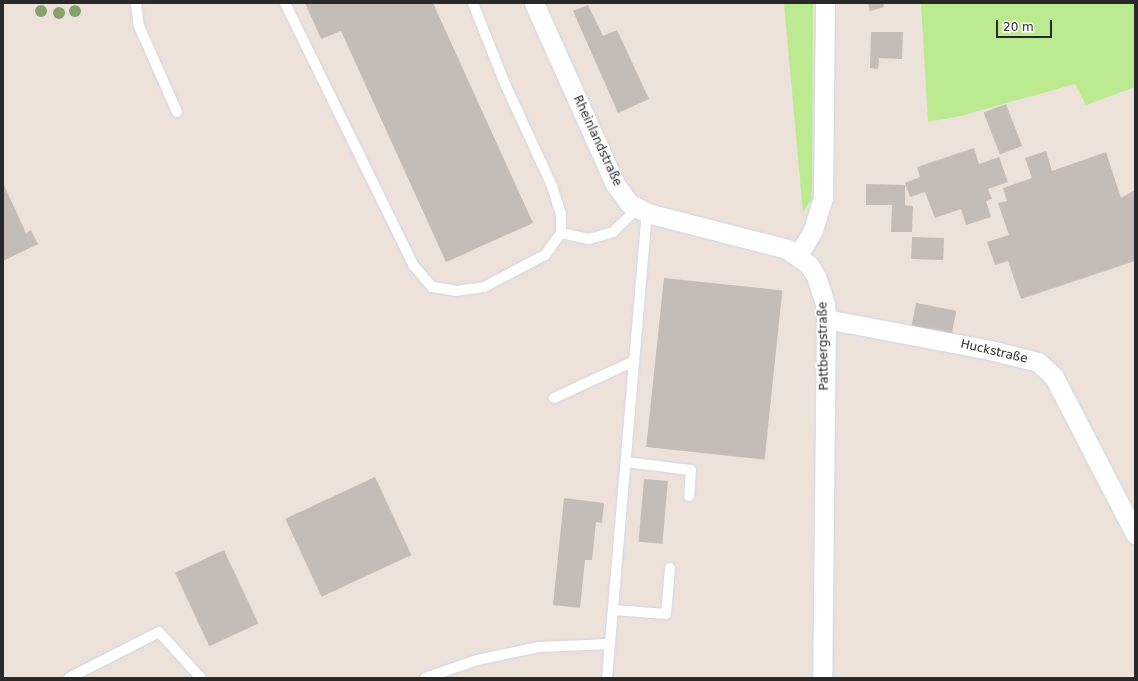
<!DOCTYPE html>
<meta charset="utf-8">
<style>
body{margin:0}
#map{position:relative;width:1138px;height:681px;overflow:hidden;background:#ede2da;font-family:"DejaVu Sans",sans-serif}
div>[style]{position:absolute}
.green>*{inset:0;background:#bbea90}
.building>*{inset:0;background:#c4bcb6;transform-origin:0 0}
.roads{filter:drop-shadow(0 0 1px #cfd6e4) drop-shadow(0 0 1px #cfd6e4)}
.lane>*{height:10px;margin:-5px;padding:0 5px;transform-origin:5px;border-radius:5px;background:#fff}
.street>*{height:19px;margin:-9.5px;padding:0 9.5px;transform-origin:9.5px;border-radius:9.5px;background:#fff}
.trees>*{width:12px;height:12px;margin:-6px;border-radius:50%;background:#86a26d}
span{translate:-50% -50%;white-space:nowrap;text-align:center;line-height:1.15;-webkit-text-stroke:4px #fff;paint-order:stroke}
.street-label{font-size:12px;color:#292929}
.frame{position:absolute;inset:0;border:4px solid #292929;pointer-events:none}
.scale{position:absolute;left:996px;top:20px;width:56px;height:18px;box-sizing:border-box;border:2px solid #292929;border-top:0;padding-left:5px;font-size:12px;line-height:14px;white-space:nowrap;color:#292929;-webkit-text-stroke:3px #fff;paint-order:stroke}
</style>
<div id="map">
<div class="green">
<i style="clip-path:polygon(784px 3px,813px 3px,812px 189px,811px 199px,803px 213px)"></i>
<i style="clip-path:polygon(921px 3px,1135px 3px,1135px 87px,1086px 105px,1075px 84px,960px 116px,928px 122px)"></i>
</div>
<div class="building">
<i style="clip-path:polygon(305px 3px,433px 3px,533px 223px,446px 262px,341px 31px,321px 39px)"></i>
<i style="clip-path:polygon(868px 3px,883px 3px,884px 7px,870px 11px)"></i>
<i style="clip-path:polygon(588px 5px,603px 36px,617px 30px,649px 99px,618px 113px,573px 11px)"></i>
<i style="clip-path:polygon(871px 32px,903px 32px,902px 59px,879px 58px,878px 69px,870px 68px)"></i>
<i style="left:1006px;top:104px;width:45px;height:24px;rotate:69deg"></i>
<i style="clip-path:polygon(974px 148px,979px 164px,999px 157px,1008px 182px,988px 189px,992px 199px,986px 201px,991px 217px,966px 225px,961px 209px,935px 218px,925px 192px,910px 197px,905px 183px,920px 177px,917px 167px)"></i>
<i style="clip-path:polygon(1046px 151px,1052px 171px,1106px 152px,1121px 198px,1135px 190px,1135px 261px,1021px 299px,1008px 261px,995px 265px,987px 242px,1009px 235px,998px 203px,1007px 201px,1003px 188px,1032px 178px,1025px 158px)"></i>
<i style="clip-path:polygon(3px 183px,26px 233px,31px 230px,38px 244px,3px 261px)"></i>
<i style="clip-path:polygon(866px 184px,905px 185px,905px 205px,913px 206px,912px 232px,891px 232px,892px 205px,866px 205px)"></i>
<i style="left:912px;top:237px;width:32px;height:22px;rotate:2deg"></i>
<i style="left:664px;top:278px;width:119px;height:170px;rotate:6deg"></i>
<i style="left:916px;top:303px;width:41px;height:24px;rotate:11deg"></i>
<i style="left:375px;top:477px;width:86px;height:99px;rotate:65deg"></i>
<i style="left:644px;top:479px;width:24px;height:63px;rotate:5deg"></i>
<i style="clip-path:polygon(564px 498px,604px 503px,602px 523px,596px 522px,592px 560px,585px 560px,580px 608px,553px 605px)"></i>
<i style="left:224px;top:550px;width:81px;height:54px;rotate:65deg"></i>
</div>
<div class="roads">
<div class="lane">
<i style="left:136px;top:3px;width:23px;rotate:83deg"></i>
<i style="left:139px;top:26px;width:94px;rotate:66.2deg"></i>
<i style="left:285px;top:3px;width:293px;rotate:63.9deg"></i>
<i style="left:414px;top:266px;width:28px;rotate:49deg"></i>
<i style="left:432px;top:287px;width:24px;rotate:9deg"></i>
<i style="left:456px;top:291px;width:28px;rotate:-8deg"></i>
<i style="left:484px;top:287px;width:69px;rotate:-27.7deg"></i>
<i style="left:545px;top:255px;width:27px;rotate:-54deg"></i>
<i style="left:561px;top:233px;width:19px;rotate:-90deg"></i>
<i style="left:561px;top:214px;width:29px;rotate:-108deg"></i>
<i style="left:552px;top:186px;width:112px;rotate:-114.7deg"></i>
<i style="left:505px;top:84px;width:87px;rotate:-111.6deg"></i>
<i style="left:561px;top:233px;width:29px;rotate:12deg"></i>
<i style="left:589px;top:239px;width:25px;rotate:-16deg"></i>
<i style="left:613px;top:232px;width:35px;rotate:-44deg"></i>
<i style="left:554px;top:398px;width:88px;rotate:-24.8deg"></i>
<i style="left:626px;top:462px;width:65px;rotate:7deg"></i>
<i style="left:691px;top:470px;width:26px;rotate:94deg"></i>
<i style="left:613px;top:610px;width:53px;rotate:4.3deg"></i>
<i style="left:666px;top:614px;width:46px;rotate:-85deg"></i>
<i style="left:69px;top:678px;width:101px;rotate:-27.1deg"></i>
<i style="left:159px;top:632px;width:62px;rotate:47.6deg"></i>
<i style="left:425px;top:678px;width:55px;rotate:-19.1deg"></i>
<i style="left:477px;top:660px;width:63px;rotate:-11.8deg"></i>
<i style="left:539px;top:647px;width:71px;rotate:-2.4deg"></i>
<i style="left:607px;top:678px;width:467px;rotate:-85.1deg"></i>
</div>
<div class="street">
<i style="left:534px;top:3px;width:198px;rotate:65.9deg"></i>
<i style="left:615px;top:184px;width:24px;rotate:54deg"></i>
<i style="left:629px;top:203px;width:21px;rotate:29deg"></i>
<i style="left:647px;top:213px;width:145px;rotate:14.4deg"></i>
<i style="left:787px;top:249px;width:27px;rotate:36deg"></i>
<i style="left:809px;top:265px;width:13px;rotate:58deg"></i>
<i style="left:816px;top:276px;width:28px;rotate:72deg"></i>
<i style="left:825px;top:303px;width:16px;rotate:86deg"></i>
<i style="left:826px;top:319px;width:359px;rotate:90.6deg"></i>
<i style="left:798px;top:256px;width:30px;rotate:-60deg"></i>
<i style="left:813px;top:230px;width:34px;rotate:-73deg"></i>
<i style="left:823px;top:198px;width:195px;rotate:-89.4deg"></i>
<i style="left:826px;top:319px;width:167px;rotate:10.7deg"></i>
<i style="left:990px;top:350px;width:49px;rotate:14deg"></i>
<i style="left:1038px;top:362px;width:22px;rotate:43deg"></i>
<i style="left:1054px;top:377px;width:177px;rotate:62.7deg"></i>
</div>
</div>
<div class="trees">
<i style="left:41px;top:11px"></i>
<i style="left:75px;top:11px"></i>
<i style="left:59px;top:13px"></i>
</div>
<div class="street-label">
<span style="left:597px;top:141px;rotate:65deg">Rheinlandstraße</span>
<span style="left:824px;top:346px;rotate:-91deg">Pattbergstraße</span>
<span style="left:994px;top:352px;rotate:13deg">Huckstraße</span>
</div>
<div class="frame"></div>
<div class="scale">20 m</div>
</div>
